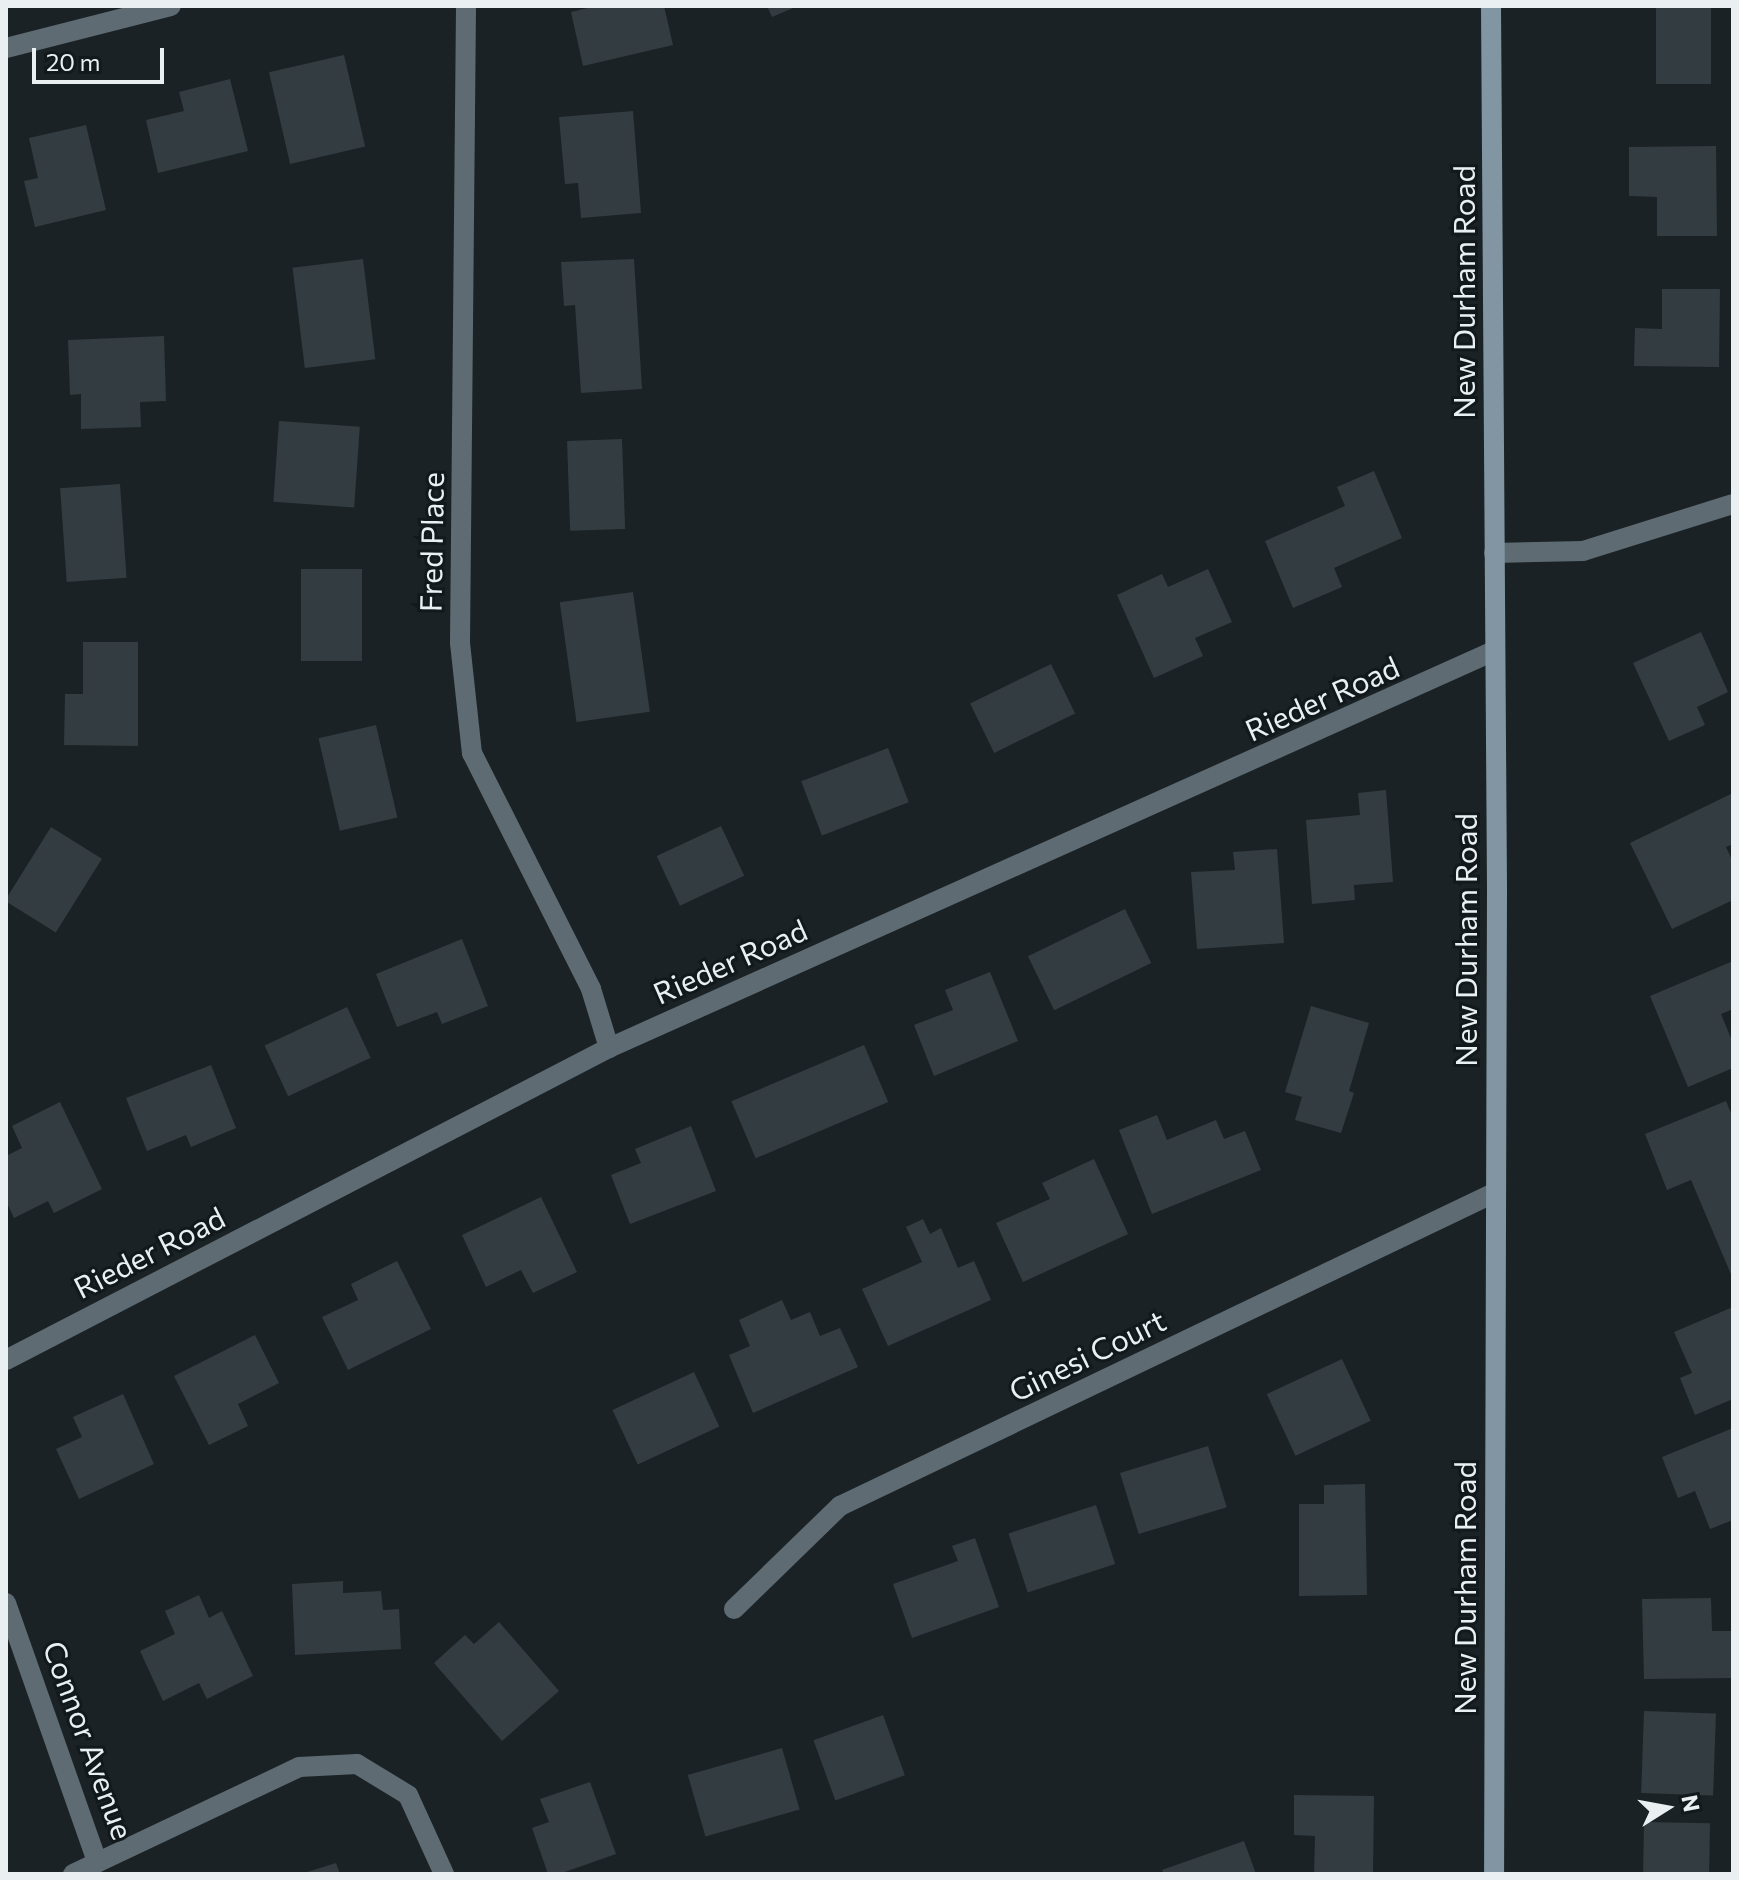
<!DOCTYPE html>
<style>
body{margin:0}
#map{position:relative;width:1739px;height:1880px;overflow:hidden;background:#1a2226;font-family:Commissioner,sans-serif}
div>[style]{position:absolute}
.building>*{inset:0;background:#333c40;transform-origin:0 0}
.minor>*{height:20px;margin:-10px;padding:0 10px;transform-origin:10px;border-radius:10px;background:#5e6b73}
.secondary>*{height:20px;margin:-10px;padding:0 10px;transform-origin:10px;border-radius:10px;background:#8196a2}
span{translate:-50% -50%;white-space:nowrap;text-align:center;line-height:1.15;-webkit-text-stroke:6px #11191d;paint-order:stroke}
.street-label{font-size:30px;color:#eaeff2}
.frame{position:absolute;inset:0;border:8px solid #eaeff2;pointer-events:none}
.north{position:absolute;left:1627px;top:1768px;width:80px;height:80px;-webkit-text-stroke:6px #11191d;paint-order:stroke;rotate:79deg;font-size:22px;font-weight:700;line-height:32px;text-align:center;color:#eaeff2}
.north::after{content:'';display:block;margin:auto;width:28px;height:36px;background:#eaeff2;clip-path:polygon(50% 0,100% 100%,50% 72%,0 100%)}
.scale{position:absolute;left:32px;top:48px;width:132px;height:36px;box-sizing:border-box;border:4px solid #eaeff2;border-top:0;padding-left:10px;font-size:24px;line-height:28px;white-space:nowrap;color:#eaeff2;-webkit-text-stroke:6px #11191d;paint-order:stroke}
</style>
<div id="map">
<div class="building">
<i style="clip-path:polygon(596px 6px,664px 6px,673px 45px,583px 66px,571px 12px)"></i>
<i style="clip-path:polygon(767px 6px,798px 6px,772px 17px)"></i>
<i style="left:1656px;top:8px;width:55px;height:76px"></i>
<i style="left:344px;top:55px;width:94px;height:77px;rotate:77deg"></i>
<i style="clip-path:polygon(230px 79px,248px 151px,158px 173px,146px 120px,184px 111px,179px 92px)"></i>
<i style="clip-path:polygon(633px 111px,641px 213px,581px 218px,578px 183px,565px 184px,559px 117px)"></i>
<i style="clip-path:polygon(86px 125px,106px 210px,35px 227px,24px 181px,38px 178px,29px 138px)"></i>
<i style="clip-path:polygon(1716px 146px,1717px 236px,1657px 236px,1657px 197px,1629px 196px,1629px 147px)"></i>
<i style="left:363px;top:259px;width:101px;height:71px;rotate:83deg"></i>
<i style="clip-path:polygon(634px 259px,642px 389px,581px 393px,575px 305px,564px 306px,561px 262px)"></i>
<i style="clip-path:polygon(1662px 289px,1720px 289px,1719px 367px,1634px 366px,1635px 328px,1662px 329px)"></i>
<i style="clip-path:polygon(164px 336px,166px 401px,140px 402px,141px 427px,81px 429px,81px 394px,70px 395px,68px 340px)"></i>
<i style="left:279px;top:421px;width:81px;height:81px;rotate:4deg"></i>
<i style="left:622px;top:439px;width:90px;height:55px;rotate:88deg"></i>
<i style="clip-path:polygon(1374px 471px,1402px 538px,1334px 568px,1342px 587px,1293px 608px,1265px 541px,1345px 506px,1337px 487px)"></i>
<i style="left:120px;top:484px;width:94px;height:60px;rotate:86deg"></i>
<i style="left:301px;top:569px;width:61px;height:92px"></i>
<i style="clip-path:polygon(1208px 569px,1232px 622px,1195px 638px,1203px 656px,1154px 678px,1117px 595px,1162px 574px,1168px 587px)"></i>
<i style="left:633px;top:592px;width:121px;height:74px;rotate:82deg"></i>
<i style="clip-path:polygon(1701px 632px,1728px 692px,1697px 707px,1705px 725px,1669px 741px,1633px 663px)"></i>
<i style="clip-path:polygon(83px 642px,138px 642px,138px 746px,64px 745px,65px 694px,83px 694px)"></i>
<i style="left:1051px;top:664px;width:55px;height:90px;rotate:64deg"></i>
<i style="left:376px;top:725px;width:95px;height:59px;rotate:77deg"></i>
<i style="left:888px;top:748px;width:58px;height:93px;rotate:69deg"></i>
<i style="clip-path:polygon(1386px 790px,1393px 882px,1354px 885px,1355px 900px,1312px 904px,1306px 820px,1360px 815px,1358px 793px)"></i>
<i style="clip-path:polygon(1733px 793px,1733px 844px,1726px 847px,1733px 862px,1733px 900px,1672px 929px,1630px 843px)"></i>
<i style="left:721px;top:826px;width:55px;height:71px;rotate:65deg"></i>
<i style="left:51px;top:827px;width:60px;height:87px;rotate:32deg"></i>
<i style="clip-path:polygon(1277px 849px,1284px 943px,1197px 949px,1191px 872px,1235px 870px,1233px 852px)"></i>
<i style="left:1125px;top:909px;width:60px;height:108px;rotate:64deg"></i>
<i style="clip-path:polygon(462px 939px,488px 1006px,442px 1024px,437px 1012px,397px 1027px,376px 974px)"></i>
<i style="clip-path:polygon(1733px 961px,1733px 1009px,1721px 1014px,1733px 1043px,1733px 1068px,1688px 1087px,1650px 996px)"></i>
<i style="clip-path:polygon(990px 972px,1018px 1041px,934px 1076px,914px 1025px,953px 1010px,945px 990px)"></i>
<i style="clip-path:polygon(1311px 1006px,1369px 1023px,1349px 1091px,1354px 1093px,1341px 1133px,1295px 1120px,1302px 1097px,1285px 1092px)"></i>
<i style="left:347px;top:1007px;width:56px;height:91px;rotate:65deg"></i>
<i style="left:864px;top:1045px;width:62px;height:144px;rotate:67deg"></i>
<i style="clip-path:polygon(211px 1065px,236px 1128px,191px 1147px,186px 1135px,147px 1151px,126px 1098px)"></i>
<i style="clip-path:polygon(1726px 1101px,1733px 1118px,1733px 1279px,1691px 1180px,1667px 1190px,1645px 1134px)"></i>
<i style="clip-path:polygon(60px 1102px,102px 1189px,54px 1213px,48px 1201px,14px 1218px,6px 1201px,6px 1156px,22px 1148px,12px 1126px)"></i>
<i style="clip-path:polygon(1157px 1115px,1167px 1140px,1216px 1120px,1224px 1139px,1245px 1131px,1261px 1170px,1152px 1214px,1119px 1130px)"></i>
<i style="clip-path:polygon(691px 1126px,716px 1191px,630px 1224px,611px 1175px,641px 1163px,635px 1149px)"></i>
<i style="clip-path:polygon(1094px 1159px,1128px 1234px,1023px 1282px,996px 1223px,1050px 1199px,1042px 1183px)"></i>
<i style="clip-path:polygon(541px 1197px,577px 1272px,533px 1293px,521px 1270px,486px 1287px,462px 1235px)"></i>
<i style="clip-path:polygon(923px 1219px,930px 1234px,941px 1228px,958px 1268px,974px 1261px,991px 1300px,888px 1346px,862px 1289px,922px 1262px,906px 1227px)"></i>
<i style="clip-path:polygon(397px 1261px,431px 1329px,348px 1370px,322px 1317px,358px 1300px,351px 1284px)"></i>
<i style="clip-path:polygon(782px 1300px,791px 1320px,810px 1312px,820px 1336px,840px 1328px,858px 1367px,753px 1413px,729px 1355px,750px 1346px,739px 1320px)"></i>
<i style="clip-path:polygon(1733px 1307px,1733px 1399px,1695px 1415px,1680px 1378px,1692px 1373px,1674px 1332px)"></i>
<i style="clip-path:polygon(255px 1335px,279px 1383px,238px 1404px,248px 1426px,209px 1445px,174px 1376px)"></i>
<i style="left:1342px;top:1359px;width:68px;height:83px;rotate:65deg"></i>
<i style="left:694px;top:1372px;width:60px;height:90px;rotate:65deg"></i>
<i style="clip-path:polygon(123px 1394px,154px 1464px,79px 1499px,56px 1449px,82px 1437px,73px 1417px)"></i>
<i style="clip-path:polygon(1733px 1428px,1733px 1520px,1710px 1529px,1695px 1491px,1678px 1498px,1662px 1457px)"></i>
<i style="left:1208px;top:1446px;width:64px;height:92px;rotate:73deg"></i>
<i style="clip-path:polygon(1365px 1484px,1367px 1595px,1299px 1596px,1299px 1504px,1324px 1504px,1324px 1485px)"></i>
<i style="left:1096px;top:1505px;width:62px;height:92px;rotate:72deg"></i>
<i style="clip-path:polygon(975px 1538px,999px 1607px,912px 1638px,893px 1584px,958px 1561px,952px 1546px)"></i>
<i style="clip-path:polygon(343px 1581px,343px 1593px,381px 1591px,383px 1610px,399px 1609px,401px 1649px,295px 1655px,292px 1584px)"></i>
<i style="clip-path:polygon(199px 1595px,209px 1618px,222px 1611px,253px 1676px,207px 1699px,199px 1683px,163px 1701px,140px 1651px,175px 1634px,165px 1611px)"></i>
<i style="clip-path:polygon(1711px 1598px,1712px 1631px,1733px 1631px,1733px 1678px,1644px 1679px,1642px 1599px)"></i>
<i style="clip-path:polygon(499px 1622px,559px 1691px,502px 1741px,434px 1663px,465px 1635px,474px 1644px)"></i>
<i style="left:1644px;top:1711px;width:72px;height:82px;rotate:2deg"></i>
<i style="left:883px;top:1715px;width:64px;height:74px;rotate:70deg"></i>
<i style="left:782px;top:1748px;width:64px;height:98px;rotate:74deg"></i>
<i style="clip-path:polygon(590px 1782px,616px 1854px,559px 1874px,548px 1874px,532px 1828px,549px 1822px,540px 1799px)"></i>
<i style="clip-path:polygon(1294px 1795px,1374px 1796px,1373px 1874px,1314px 1874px,1315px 1836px,1294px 1835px)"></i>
<i style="left:1644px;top:1822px;width:66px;height:52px;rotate:1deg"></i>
<i style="clip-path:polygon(1244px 1841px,1256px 1874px,1164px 1874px,1162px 1870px)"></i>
<i style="clip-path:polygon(336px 1863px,340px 1874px,304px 1874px,304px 1873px)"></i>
</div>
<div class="minor">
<i style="left:466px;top:6px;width:637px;rotate:90.54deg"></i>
<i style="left:460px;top:643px;width:111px;rotate:83.8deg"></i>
<i style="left:472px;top:753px;width:264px;rotate:63.2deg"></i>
<i style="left:591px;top:989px;width:62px;rotate:73deg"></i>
<i style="left:6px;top:48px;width:170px;rotate:-14.3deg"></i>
<i style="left:1494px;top:553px;width:89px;rotate:-1.3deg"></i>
<i style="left:1583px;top:551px;width:157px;rotate:-17.4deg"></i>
<i style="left:6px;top:1360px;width:679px;rotate:-27.36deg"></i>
<i style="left:609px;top:1048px;width:970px;rotate:-24.16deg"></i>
<i style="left:6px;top:1603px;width:275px;rotate:70.6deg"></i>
<i style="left:734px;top:1609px;width:148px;rotate:-44.2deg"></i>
<i style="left:840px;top:1506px;width:725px;rotate:-25.58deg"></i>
<i style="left:73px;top:1874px;width:250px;rotate:-25.3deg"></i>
<i style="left:299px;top:1767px;width:58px;rotate:-3deg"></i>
<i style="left:357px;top:1764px;width:60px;rotate:31.3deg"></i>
<i style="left:408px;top:1795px;width:87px;rotate:65.5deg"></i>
</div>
<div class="secondary">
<i style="left:1491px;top:6px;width:884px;rotate:89.61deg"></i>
<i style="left:1497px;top:890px;width:984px;rotate:90.17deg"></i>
</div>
<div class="street-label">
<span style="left:1463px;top:292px;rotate:-90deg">New Durham Road</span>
<span style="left:431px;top:542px;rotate:-89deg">Fred Place</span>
<span style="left:1322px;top:698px;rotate:-24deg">Rieder Road</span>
<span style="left:1465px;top:940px;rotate:-90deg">New Durham Road</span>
<span style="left:730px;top:961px;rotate:-24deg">Rieder Road</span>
<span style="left:149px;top:1252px;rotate:-27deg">Rieder Road</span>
<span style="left:1087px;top:1355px;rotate:-26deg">Ginesi Court</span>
<span style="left:1464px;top:1588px;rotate:-90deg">New Durham Road</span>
<span style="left:89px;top:1740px;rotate:70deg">Connor Avenue</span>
</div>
<div class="frame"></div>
<div class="north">N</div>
<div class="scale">20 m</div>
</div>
